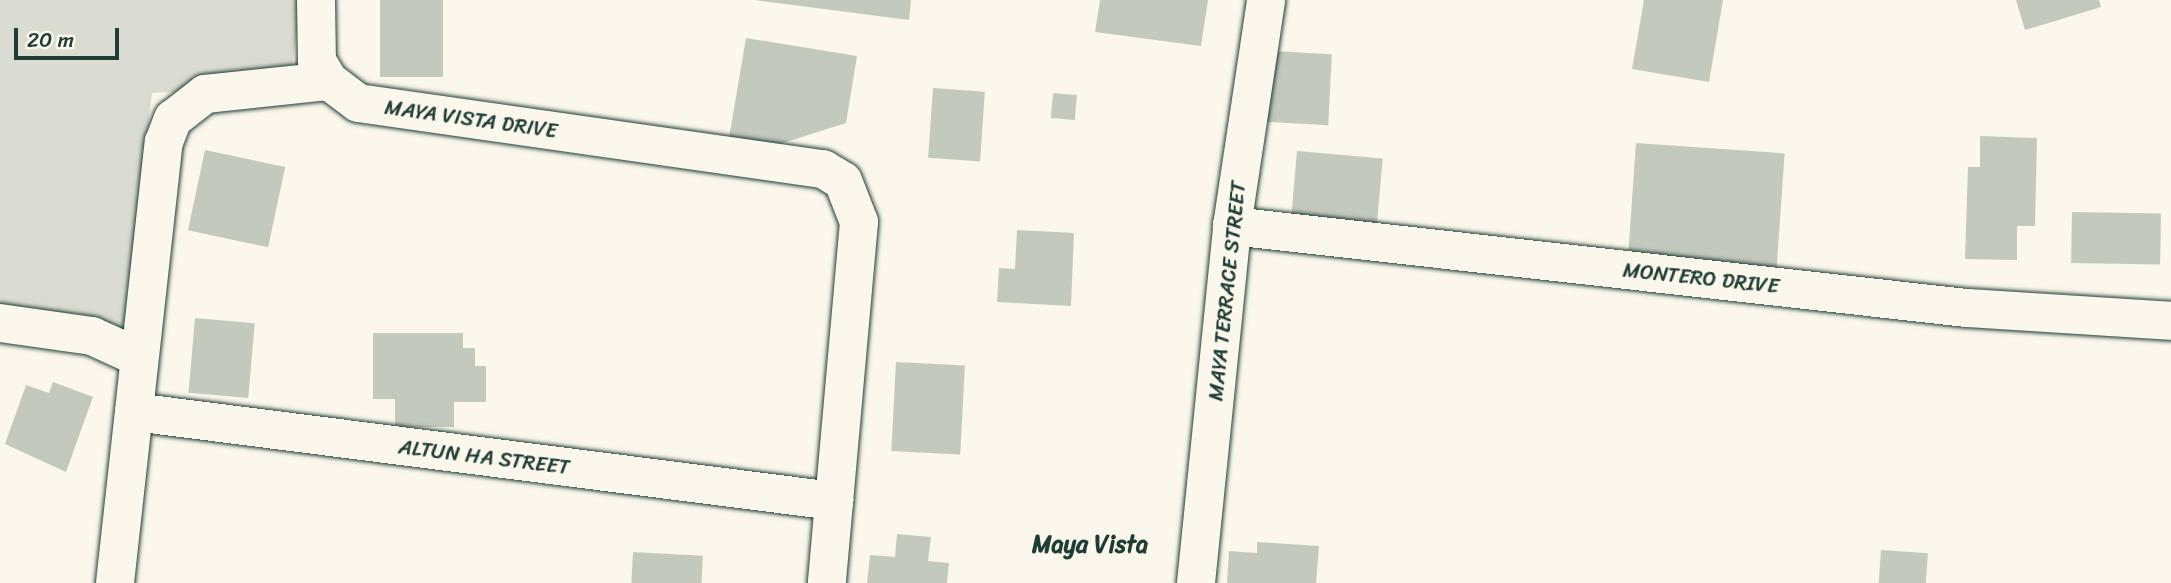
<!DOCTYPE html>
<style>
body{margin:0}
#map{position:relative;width:2171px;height:583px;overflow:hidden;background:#fbf7ec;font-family:Sriracha,sans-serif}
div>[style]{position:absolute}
.green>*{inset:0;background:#dbdcd1}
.building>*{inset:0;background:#c4c9be;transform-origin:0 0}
.roads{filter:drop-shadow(0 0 2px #1f3d34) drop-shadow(0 0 2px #1f3d34)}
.minor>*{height:38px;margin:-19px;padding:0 19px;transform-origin:19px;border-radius:19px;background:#fbf7ec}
span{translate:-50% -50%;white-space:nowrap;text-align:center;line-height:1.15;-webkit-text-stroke:6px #fbf7ec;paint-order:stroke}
.street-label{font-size:21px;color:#1f3d34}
.quarter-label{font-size:24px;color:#1f3d34;font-weight:700}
.scale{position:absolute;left:14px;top:28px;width:105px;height:32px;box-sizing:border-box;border:4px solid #1f3d34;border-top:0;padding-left:9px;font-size:21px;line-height:24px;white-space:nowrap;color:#1f3d34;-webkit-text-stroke:5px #fbf7ec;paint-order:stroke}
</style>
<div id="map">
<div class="green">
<i style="clip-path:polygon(0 0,301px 0,289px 86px,152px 93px,124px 336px,0 323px)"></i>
</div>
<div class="building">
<i style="left:380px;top:0;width:63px;height:77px"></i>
<i style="clip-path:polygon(755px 0,911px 0,909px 20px)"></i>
<i style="clip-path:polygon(1100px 0,1208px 0,1201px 46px,1095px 32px)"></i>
<i style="clip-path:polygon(1644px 0,1723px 0,1709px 82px,1632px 69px)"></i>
<i style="clip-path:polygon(2016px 0,2099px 0,2101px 7px,2025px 30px)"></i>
<i style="clip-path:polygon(746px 38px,857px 56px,846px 123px,764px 149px,728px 144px)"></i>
<i style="left:1270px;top:51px;width:62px;height:71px;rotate:3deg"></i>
<i style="left:933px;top:88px;width:52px;height:70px;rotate:4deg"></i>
<i style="left:1053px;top:93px;width:24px;height:25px;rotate:5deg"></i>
<i style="clip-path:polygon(1980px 136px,2037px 138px,2035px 226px,2017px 226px,2017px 260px,1965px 259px,1968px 167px,1980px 167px)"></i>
<i style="left:1636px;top:143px;width:149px;height:122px;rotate:4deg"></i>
<i style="left:205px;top:150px;width:82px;height:82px;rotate:12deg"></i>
<i style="left:1297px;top:151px;width:86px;height:70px;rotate:5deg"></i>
<i style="left:2072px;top:212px;width:89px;height:51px;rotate:1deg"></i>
<i style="clip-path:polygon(1017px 230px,1074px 233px,1071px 306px,997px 302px,999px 268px,1015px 269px)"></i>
<i style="left:195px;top:318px;width:60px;height:75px;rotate:5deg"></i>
<i style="clip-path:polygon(373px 333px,463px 333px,463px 348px,475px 348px,475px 366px,486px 366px,486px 402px,454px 402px,454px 427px,395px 427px,395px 399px,373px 399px)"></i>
<i style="left:896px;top:362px;width:69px;height:89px;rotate:3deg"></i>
<i style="clip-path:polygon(53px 382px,93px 397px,66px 472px,5px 444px,26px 385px,49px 393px)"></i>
<i style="clip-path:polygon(897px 534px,931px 537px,928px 561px,949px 563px,947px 583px,867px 583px,870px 555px,895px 557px)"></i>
<i style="clip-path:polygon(1257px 542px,1319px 546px,1316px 583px,1227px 583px,1229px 551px,1257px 553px)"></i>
<i style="left:1881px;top:550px;width:47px;height:33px;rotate:4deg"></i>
<i style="left:633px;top:552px;width:70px;height:31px;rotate:3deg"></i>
</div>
<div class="roads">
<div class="minor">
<i style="left:316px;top:0;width:61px;rotate:89.1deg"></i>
<i style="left:317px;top:61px;width:23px;rotate:59deg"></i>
<i style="left:329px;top:81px;width:36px;rotate:37deg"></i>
<i style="left:358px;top:103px;width:470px;rotate:8.1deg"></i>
<i style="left:823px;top:169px;width:23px;rotate:31deg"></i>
<i style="left:843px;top:181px;width:44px;rotate:68.7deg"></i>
<i style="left:859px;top:222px;width:362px;rotate:95.1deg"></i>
<i style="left:1232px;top:226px;width:740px;rotate:6.37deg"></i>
<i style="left:1967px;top:308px;width:204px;rotate:3.6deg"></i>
<i style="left:0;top:323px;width:93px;rotate:8deg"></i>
<i style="left:92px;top:336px;width:51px;rotate:24.5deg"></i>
<i style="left:134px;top:412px;width:706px;rotate:7.25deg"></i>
<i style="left:115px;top:583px;width:444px;rotate:-83.7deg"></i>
<i style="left:164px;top:142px;width:25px;rotate:-69deg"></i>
<i style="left:173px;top:119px;width:41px;rotate:-38deg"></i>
<i style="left:205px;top:94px;width:125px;rotate:-6deg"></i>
<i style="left:1196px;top:583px;width:359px;rotate:-84.2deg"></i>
<i style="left:1232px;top:226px;width:229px;rotate:-81.4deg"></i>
</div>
</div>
<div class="street-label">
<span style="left:471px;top:119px;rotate:8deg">MAYA VISTA DRIVE</span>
<span style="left:1701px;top:278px;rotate:6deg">MONTERO DRIVE</span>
<span style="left:1227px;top:291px;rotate:-84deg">MAYA TERRACE STREET</span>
<span style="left:484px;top:457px;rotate:7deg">ALTUN HA STREET</span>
</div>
<div class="quarter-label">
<span style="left:1090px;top:545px">Maya Vista</span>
</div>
<div class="scale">20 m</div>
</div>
